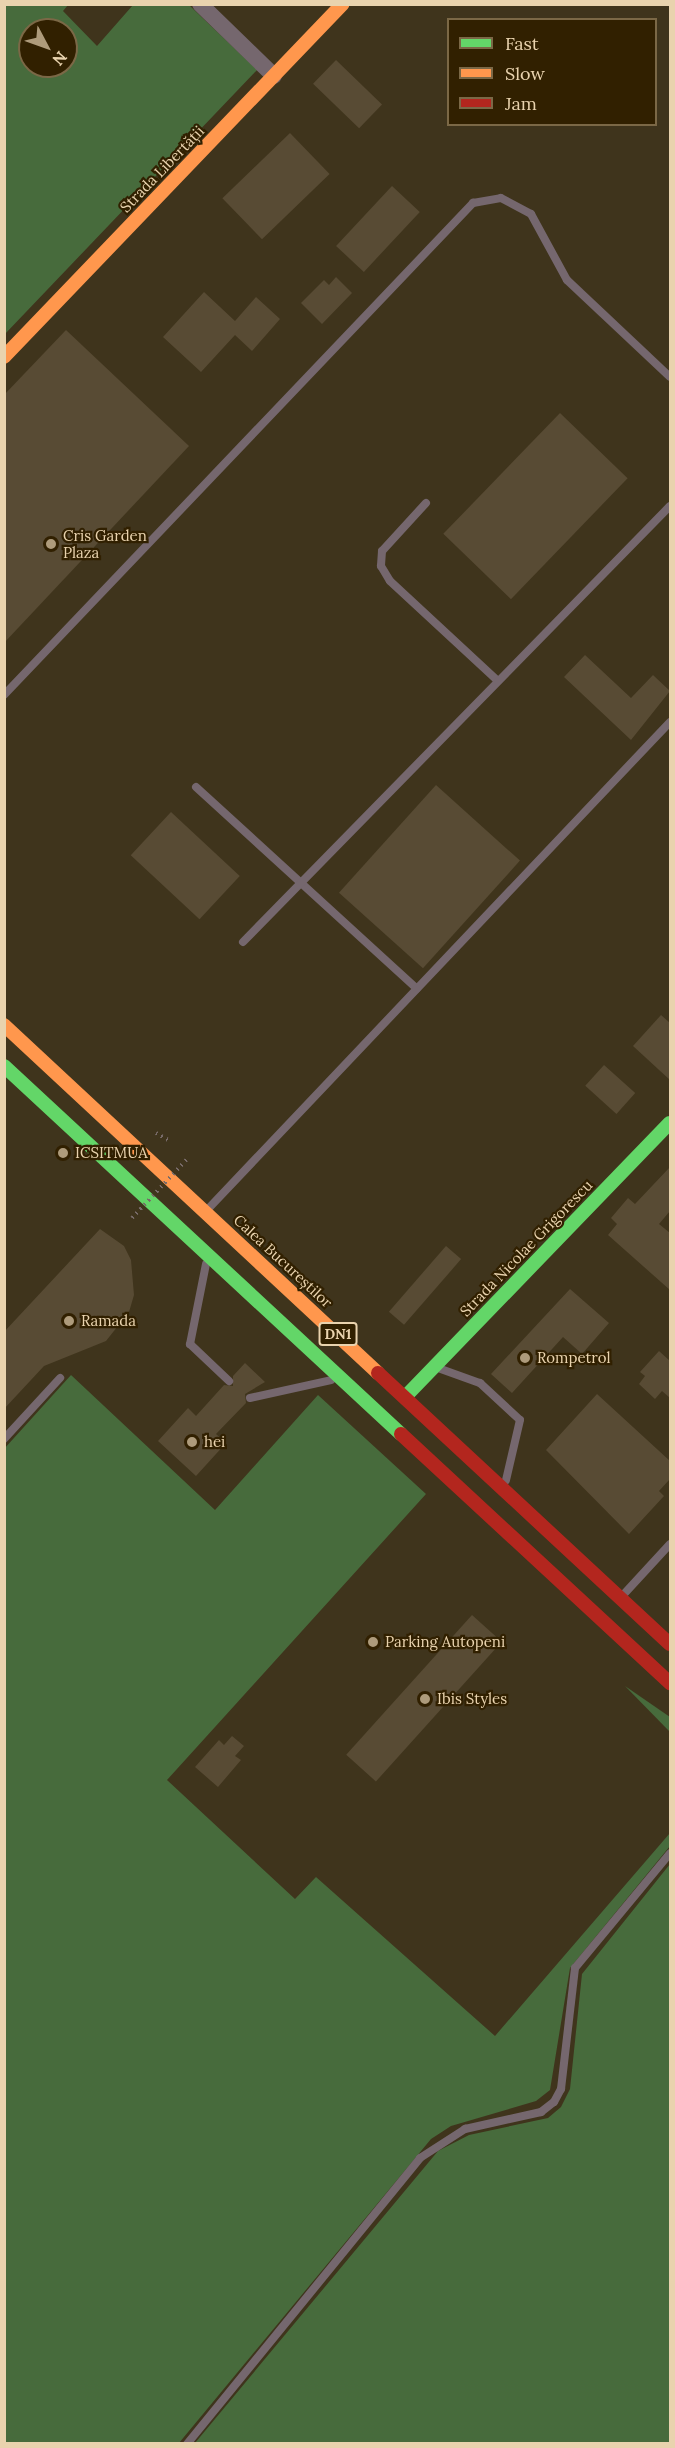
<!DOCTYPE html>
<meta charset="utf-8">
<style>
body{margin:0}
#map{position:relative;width:675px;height:2448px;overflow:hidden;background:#3f341c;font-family:Lora,serif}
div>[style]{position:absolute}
.green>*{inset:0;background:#476b3c}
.building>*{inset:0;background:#584b34;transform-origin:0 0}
.path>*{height:4px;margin-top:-2px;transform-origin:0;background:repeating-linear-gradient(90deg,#786b69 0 1.5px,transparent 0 6px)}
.lane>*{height:8px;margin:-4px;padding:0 4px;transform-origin:4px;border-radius:4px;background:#75676e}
.street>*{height:16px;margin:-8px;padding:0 8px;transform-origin:8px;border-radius:8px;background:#75676e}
.fast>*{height:14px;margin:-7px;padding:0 7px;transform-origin:7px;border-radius:7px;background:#63d668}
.slow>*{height:14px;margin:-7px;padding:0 7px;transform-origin:7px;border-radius:7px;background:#ff974d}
.jam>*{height:14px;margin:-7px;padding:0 7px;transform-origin:7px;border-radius:7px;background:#b3261e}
.path-bridge>*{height:4px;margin-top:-2px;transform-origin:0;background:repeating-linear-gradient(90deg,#786b69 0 1.5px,transparent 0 6px)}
.dots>*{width:16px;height:16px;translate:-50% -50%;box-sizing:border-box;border:3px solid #312000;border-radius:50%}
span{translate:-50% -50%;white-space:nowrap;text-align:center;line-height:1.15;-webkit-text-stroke:4.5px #312000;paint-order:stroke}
.shield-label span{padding:2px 4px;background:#312000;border:2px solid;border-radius:4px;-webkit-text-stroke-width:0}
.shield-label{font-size:14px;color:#e9d3ae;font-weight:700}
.street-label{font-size:15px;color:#e9d3ae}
.poi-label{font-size:15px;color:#e9d3ae}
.left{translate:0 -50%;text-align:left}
.frame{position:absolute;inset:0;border:6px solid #e9d3ae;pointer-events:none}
.legend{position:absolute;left:447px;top:18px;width:210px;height:108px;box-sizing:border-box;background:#312000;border:2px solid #7b6846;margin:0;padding:8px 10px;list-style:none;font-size:18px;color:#e9d3ae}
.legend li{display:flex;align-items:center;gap:12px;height:30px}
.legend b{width:30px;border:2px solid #7b6846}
.north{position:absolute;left:18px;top:18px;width:60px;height:60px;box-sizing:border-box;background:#312000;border:2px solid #7b6846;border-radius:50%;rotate:131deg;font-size:16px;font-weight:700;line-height:24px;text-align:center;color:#e9d3ae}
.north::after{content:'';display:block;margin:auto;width:21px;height:27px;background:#ae9b7b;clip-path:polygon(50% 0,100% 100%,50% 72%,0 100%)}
</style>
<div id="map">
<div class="green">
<i style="clip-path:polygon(evenodd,5px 5px,68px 5px,63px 11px,97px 46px,133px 5px,189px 5px,257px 70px,5px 334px,5px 5px,30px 30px,66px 30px,66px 66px,30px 66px,30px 30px)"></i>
<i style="clip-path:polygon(71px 1375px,215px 1510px,318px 1395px,426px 1494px,167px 1780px,295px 1899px,316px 1877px,495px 2036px,670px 1833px,670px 1846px,570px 1968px,550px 2090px,536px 2101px,451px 2126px,431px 2139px,179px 2443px,5px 2443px,4px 1449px)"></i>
<i style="clip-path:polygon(625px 1686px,670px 1717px,670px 1732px)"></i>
<i style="clip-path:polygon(670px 1864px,670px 2443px,195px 2443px,438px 2151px,469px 2135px,548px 2118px,561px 2107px,570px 2089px,582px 1974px)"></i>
</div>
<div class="building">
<i style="left:336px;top:60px;width:64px;height:33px;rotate:44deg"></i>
<i style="left:290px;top:133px;width:57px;height:94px;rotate:46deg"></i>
<i style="left:392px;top:186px;width:38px;height:82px;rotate:43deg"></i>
<i style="clip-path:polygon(336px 277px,352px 293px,322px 324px,301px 303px,324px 280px,329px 285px)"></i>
<i style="clip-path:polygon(204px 292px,235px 321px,256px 297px,280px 319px,252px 351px,235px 335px,201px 372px,163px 337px)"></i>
<i style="clip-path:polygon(66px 330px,189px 446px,4px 643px,4px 395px)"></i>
<i style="left:560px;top:413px;width:94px;height:168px;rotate:44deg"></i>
<i style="clip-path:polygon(585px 655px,631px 698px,653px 675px,670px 691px,631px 740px,564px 677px)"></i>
<i style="left:436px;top:785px;width:113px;height:145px;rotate:42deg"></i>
<i style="left:171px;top:812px;width:94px;height:59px;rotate:43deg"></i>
<i style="clip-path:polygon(661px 1015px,670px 1023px,670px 1080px,633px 1046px)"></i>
<i style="left:604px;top:1065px;width:42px;height:28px;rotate:42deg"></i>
<i style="clip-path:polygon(670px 1167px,670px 1211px,659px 1224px,670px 1233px,670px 1290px,608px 1235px,617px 1224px,611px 1218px,628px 1198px,635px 1204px)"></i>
<i style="clip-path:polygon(100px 1229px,124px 1246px,131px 1260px,134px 1295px,129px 1312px,106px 1341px,44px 1366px,4px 1409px,4px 1332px)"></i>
<i style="left:446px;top:1246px;width:20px;height:87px;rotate:41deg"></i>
<i style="clip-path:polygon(570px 1289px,609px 1323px,582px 1354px,563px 1337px,512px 1393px,491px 1374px)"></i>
<i style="clip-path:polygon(659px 1351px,670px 1361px,670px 1398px,662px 1391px,655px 1399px,639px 1384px,645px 1376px,640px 1372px)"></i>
<i style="clip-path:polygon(245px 1363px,265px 1382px,245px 1394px,246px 1403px,216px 1434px,226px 1443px,196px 1476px,158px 1441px,188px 1408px,196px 1416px,224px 1385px,233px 1386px,233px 1376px)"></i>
<i style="clip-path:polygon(597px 1394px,670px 1461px,670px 1479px,659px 1491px,664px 1496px,629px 1534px,546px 1450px)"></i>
<i style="left:472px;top:1615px;width:40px;height:188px;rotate:42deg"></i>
<i style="clip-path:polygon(232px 1736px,244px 1746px,235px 1756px,241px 1760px,218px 1787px,195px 1767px,219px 1740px,224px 1745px)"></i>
</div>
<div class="path">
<i style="left:156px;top:1133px;width:16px;rotate:30deg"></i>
</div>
<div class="lane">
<i style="left:426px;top:503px;width:65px;rotate:132.5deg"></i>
<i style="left:382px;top:551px;width:15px;rotate:94deg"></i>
<i style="left:381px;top:566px;width:17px;rotate:59deg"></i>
<i style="left:390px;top:581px;width:144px;rotate:42.8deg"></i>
<i style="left:4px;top:695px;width:680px;rotate:-46.37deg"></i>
<i style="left:473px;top:203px;width:28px;rotate:-10deg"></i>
<i style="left:501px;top:198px;width:34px;rotate:28deg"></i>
<i style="left:531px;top:214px;width:75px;rotate:61.4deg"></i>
<i style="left:567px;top:280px;width:141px;rotate:43.3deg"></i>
<i style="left:196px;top:787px;width:299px;rotate:42.4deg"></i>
<i style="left:243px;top:942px;width:610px;rotate:-45.6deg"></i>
<i style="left:208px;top:1209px;width:671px;rotate:-46.51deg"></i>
<i style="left:206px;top:1264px;width:82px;rotate:101.3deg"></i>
<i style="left:190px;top:1344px;width:54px;rotate:43.5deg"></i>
<i style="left:438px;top:1368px;width:45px;rotate:19.7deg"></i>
<i style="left:480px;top:1383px;width:54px;rotate:42.8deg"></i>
<i style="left:520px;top:1420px;width:62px;rotate:103.1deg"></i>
<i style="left:250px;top:1398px;width:83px;rotate:-12.5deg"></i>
<i style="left:4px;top:1439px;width:83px;rotate:-47.4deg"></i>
<i style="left:624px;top:1594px;width:68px;rotate:-47.4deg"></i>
<i style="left:187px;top:2444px;width:369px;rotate:-50.8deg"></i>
<i style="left:420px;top:2158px;width:54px;rotate:-32.8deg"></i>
<i style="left:465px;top:2129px;width:78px;rotate:-12.6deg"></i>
<i style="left:541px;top:2112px;width:16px;rotate:-38deg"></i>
<i style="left:554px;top:2102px;width:15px;rotate:-62deg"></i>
<i style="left:561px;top:2089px;width:122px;rotate:-83.4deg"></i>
<i style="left:575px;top:1968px;width:149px;rotate:-50.4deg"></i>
</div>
<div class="street">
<i style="left:200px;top:4px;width:103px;rotate:44.2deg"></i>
</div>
<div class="fast">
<i style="left:4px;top:1066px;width:541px;rotate:42.83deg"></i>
<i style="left:405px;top:1397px;width:381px;rotate:-46deg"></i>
</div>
<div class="slow">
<i style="left:4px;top:357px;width:489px;rotate:-46.2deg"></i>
<i style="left:4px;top:1025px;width:511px;rotate:42.94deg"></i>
</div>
<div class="jam">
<i style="left:378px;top:1373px;width:398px;rotate:42.9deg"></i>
<i style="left:401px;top:1434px;width:367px;rotate:42.8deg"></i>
</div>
<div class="path-bridge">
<i style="left:132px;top:1218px;width:82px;rotate:-47deg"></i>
</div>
<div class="dots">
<i style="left:51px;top:544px;background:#ae9b7b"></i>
<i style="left:63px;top:1153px;background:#ae9b7b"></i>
<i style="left:69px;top:1321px;background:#ae9b7b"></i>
<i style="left:525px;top:1358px;background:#ae9b7b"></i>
<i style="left:192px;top:1442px;background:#ae9b7b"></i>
<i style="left:373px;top:1642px;background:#ae9b7b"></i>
<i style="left:425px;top:1699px;background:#ae9b7b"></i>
</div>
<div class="shield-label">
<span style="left:338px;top:1334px">DN1</span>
</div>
<div class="street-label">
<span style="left:162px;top:169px;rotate:-46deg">Strada Libertății</span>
<span style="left:526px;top:1248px;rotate:-46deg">Strada Nicolae Grigorescu</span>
<span style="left:283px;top:1261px;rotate:43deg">Calea Bucureștilor</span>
</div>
<div class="poi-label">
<span class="left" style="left:63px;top:544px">Cris Garden<br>Plaza</span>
<span class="left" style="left:75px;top:1153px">ICSITMUA</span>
<span class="left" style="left:81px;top:1321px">Ramada</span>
<span class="left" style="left:537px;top:1358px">Rompetrol</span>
<span class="left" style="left:204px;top:1442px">hei</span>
<span class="left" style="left:385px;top:1642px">Parking Autopeni</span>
<span class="left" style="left:437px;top:1699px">Ibis Styles</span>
</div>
<div class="frame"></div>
<ul class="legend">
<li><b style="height:8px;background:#63d668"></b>Fast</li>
<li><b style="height:8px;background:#ff974d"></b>Slow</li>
<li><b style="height:8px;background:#b3261e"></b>Jam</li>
</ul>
<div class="north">N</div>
</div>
